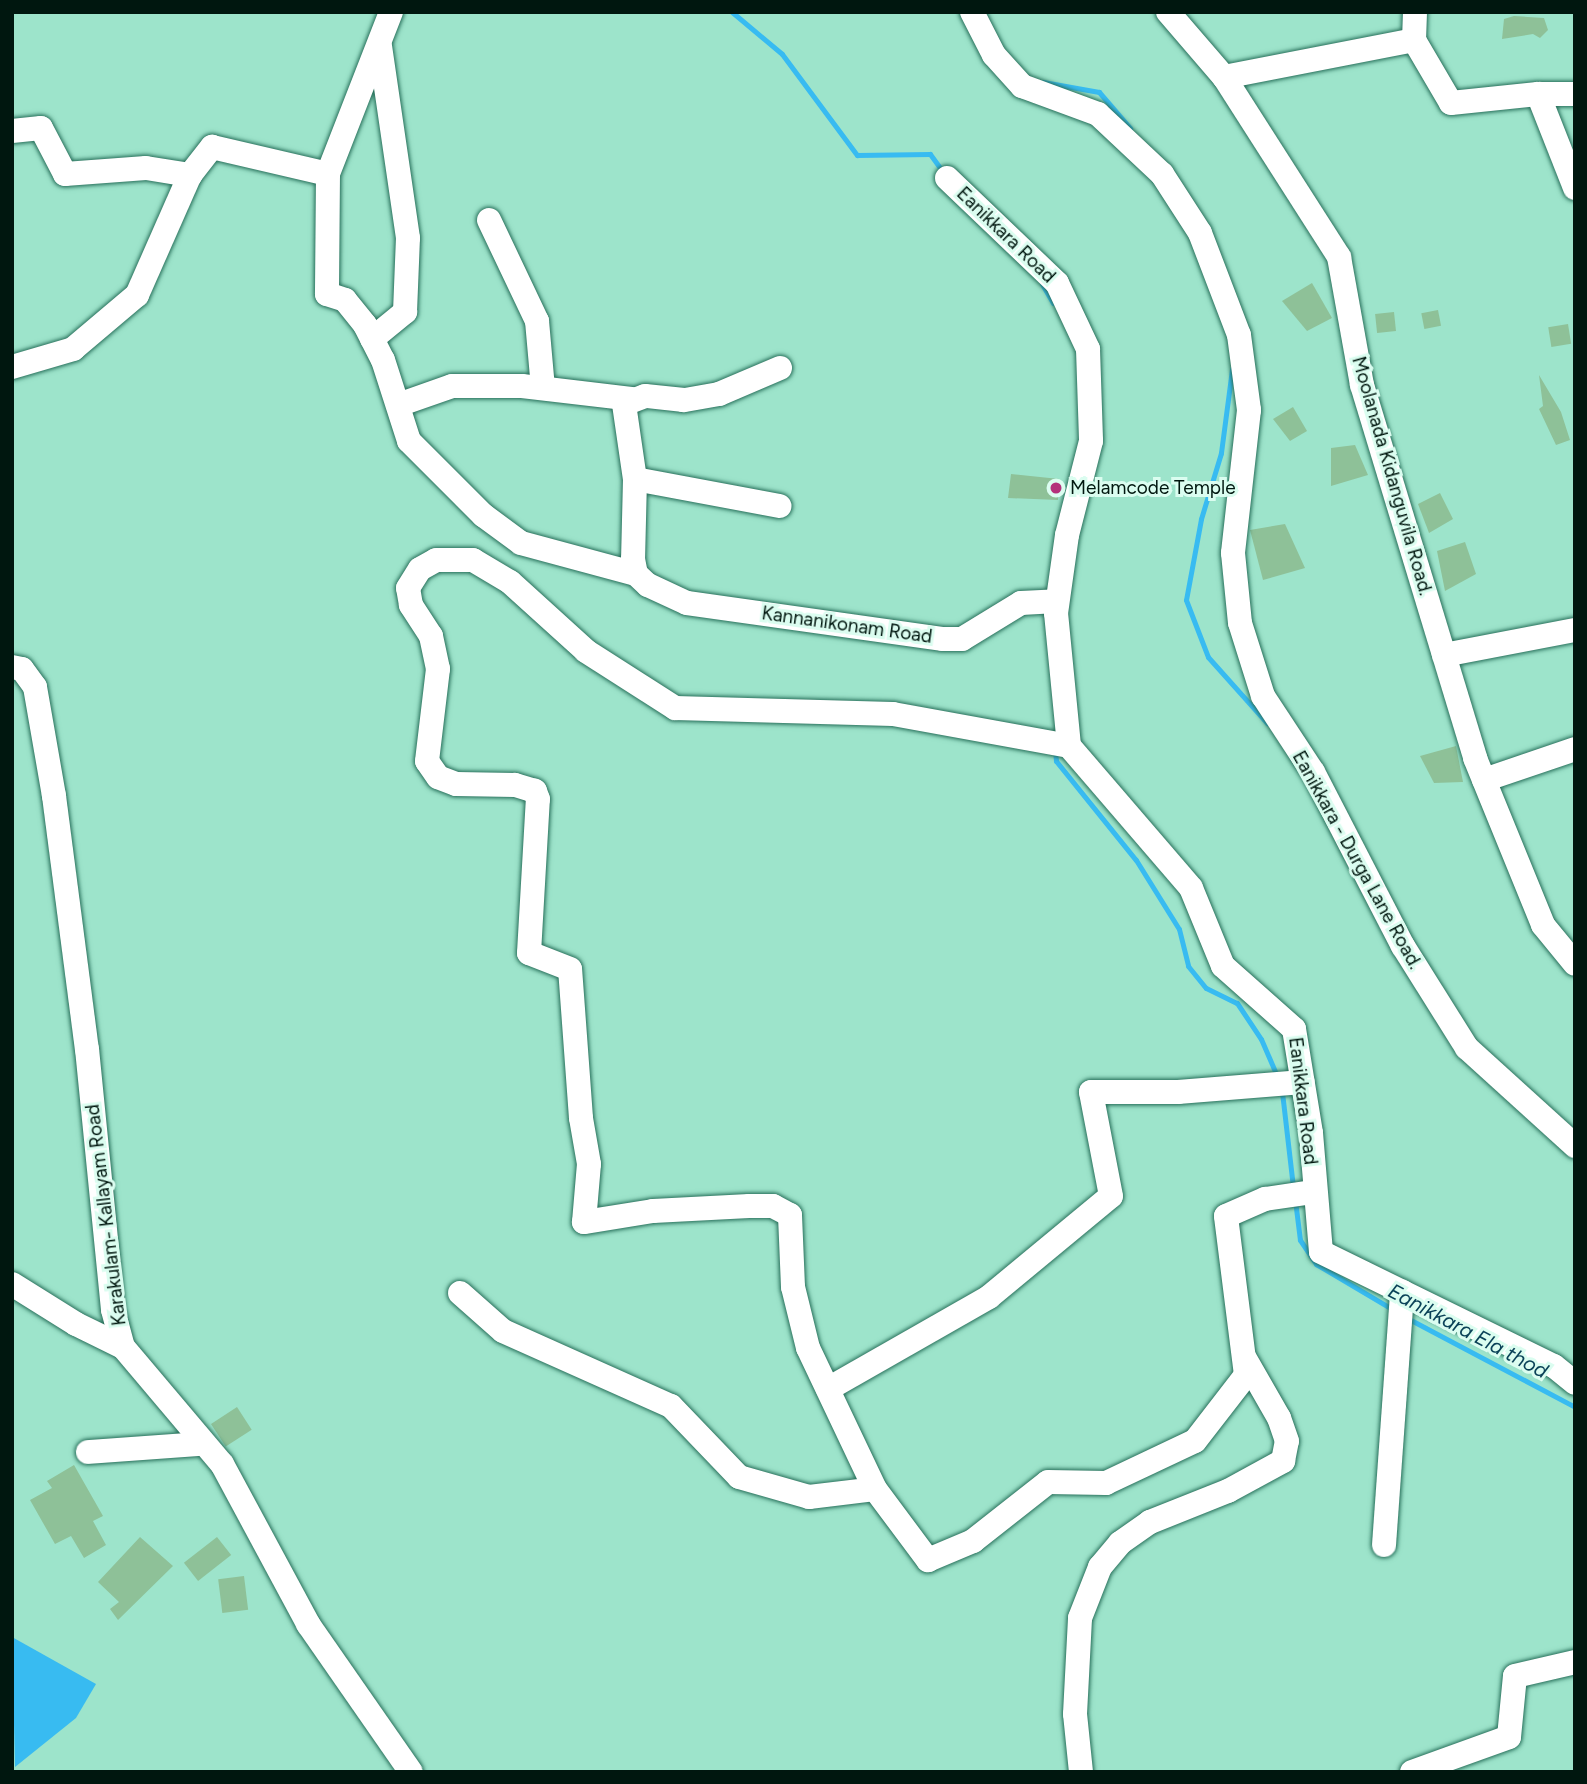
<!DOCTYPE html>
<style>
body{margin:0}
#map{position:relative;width:1587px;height:1784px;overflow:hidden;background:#9de4cb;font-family:Figtree,sans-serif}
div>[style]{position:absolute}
.water>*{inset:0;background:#38bbf1}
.stream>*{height:5px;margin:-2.5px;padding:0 2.5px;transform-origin:2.5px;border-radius:2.5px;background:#38bbf1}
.building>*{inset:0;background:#8ec198;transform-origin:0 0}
.roads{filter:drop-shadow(0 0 2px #28705b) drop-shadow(0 0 2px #28705b)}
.minor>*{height:24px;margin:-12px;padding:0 12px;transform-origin:12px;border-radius:12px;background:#fff}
.dots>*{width:19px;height:19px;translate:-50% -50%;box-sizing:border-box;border:4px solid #dbfdf0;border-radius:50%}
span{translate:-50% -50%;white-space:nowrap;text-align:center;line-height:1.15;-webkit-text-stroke:6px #dbfdf0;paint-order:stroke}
.street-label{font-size:19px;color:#00170f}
.poi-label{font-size:19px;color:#00170f}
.left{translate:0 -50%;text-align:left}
.water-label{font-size:21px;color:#0b4258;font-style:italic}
.frame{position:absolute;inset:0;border:14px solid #00170f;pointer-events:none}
</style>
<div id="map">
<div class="water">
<i style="clip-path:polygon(12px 1637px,96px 1684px,76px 1718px,15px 1767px)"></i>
</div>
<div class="stream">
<i style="left:732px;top:12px;width:65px;rotate:40deg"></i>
<i style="left:782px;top:54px;width:126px;rotate:53.4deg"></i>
<i style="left:857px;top:155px;width:73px;rotate:-0.8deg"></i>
<i style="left:930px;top:154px;width:24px;rotate:54deg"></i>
<i style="left:1043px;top:82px;width:57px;rotate:10.1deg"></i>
<i style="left:1099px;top:92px;width:48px;rotate:49.3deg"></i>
<i style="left:1042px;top:284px;width:22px;rotate:60deg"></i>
<i style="left:1232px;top:369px;width:85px;rotate:97.5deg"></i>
<i style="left:1221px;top:453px;width:69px;rotate:106.9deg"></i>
<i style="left:1201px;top:519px;width:82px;rotate:100.5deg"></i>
<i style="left:1186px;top:600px;width:61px;rotate:68.9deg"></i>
<i style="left:1208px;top:657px;width:89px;rotate:48.2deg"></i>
<i style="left:1055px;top:751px;width:10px;rotate:84deg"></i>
<i style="left:1056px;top:761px;width:127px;rotate:51.1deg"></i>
<i style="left:1136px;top:860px;width:81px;rotate:58.1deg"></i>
<i style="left:1179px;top:929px;width:38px;rotate:76deg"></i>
<i style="left:1188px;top:966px;width:28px;rotate:51deg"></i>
<i style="left:1206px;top:988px;width:34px;rotate:26deg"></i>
<i style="left:1237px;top:1003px;width:43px;rotate:56.3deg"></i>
<i style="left:1261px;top:1039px;width:40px;rotate:66.6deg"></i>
<i style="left:1282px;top:1092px;width:96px;rotate:83.4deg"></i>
<i style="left:1295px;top:1200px;width:40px;rotate:82.9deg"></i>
<i style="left:1300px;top:1240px;width:29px;rotate:56deg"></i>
<i style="left:1316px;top:1264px;width:88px;rotate:30.6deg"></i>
<i style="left:1407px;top:1318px;width:190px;rotate:27.9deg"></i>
</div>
<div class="building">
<i style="clip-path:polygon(1514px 16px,1544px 18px,1548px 30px,1540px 38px,1533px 34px,1502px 39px,1504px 19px)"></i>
<i style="clip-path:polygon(1312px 283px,1332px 318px,1307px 331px,1282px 301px)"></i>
<i style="left:1438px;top:310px;width:16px;height:17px;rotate:79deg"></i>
<i style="left:1394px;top:312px;width:19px;height:19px;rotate:84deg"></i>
<i style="left:1568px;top:324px;width:20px;height:20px;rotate:81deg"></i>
<i style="clip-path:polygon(1539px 375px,1561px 412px,1570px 440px,1556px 445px,1539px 409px,1543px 406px)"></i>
<i style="clip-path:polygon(1293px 407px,1307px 431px,1290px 441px,1273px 419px)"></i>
<i style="clip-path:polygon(1355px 445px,1368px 475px,1331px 486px,1331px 448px)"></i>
<i style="clip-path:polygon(1011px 474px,1059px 479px,1058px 500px,1008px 498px)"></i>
<i style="clip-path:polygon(1440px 493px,1453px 519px,1429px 533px,1418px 504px)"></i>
<i style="clip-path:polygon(1285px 524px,1305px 568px,1263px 580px,1250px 530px)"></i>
<i style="clip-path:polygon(1465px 542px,1476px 574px,1445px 591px,1437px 551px)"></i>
<i style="clip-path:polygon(1456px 746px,1463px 782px,1434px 783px,1420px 756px)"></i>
<i style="left:237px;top:1407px;width:27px;height:31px;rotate:57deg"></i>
<i style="clip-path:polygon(74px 1465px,103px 1516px,93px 1521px,106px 1545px,84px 1558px,71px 1536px,55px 1544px,30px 1500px,52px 1488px,47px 1481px)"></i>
<i style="clip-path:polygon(140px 1537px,173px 1566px,118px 1620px,110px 1609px,119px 1602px,98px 1582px)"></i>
<i style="left:217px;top:1537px;width:23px;height:42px;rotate:52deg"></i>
<i style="left:244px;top:1576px;width:34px;height:26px;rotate:83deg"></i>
</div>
<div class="roads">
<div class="minor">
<i style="left:391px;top:12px;width:174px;rotate:111.3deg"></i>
<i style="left:328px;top:174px;width:120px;rotate:90.5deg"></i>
<i style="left:327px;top:294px;width:19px;rotate:18deg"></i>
<i style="left:345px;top:300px;width:32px;rotate:51deg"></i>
<i style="left:365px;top:325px;width:39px;rotate:63deg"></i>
<i style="left:383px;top:360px;width:85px;rotate:72.2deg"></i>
<i style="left:409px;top:441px;width:105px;rotate:45deg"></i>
<i style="left:483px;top:515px;width:47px;rotate:36.4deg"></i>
<i style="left:521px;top:543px;width:119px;rotate:15.1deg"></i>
<i style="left:972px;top:12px;width:48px;rotate:62.9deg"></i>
<i style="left:994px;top:55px;width:42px;rotate:47.9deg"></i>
<i style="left:1022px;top:86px;width:81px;rotate:20.2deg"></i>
<i style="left:1098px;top:114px;width:88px;rotate:43.2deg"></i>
<i style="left:1162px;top:174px;width:70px;rotate:57.2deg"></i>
<i style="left:1200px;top:233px;width:109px;rotate:69.1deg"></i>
<i style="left:1239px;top:335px;width:76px;rotate:82.4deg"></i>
<i style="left:1249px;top:410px;width:144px;rotate:96.4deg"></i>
<i style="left:1233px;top:553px;width:70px;rotate:84.3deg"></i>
<i style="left:1240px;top:623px;width:77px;rotate:72.5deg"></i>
<i style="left:1263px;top:696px;width:91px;rotate:56.7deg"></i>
<i style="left:1313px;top:772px;width:196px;rotate:62.7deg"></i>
<i style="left:1403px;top:946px;width:120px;rotate:57.9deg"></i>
<i style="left:1467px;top:1048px;width:146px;rotate:42.2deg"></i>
<i style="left:1168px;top:12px;width:86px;rotate:49.3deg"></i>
<i style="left:1224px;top:77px;width:214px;rotate:57.4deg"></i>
<i style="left:1339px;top:257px;width:130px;rotate:79.8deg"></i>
<i style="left:1362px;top:385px;width:390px;rotate:73.1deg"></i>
<i style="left:1475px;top:758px;width:180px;rotate:67.8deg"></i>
<i style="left:1543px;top:925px;width:50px;rotate:50.6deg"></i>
<i style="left:1415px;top:12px;width:28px;rotate:92deg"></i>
<i style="left:1414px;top:40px;width:73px;rotate:59.6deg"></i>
<i style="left:1451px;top:103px;width:87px;rotate:-5.9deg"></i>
<i style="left:1224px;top:77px;width:194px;rotate:-11deg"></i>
<i style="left:1575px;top:94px;width:37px;rotate:180deg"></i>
<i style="left:1538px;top:94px;width:101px;rotate:68.5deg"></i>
<i style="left:12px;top:131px;width:29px;rotate:-6deg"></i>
<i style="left:41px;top:128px;width:52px;rotate:62.4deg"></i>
<i style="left:65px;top:174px;width:81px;rotate:-4.2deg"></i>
<i style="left:146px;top:168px;width:45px;rotate:9deg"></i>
<i style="left:190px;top:175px;width:36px;rotate:-52deg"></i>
<i style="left:212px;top:147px;width:119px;rotate:13.1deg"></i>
<i style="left:947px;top:178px;width:152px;rotate:43.7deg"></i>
<i style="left:1057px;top:283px;width:73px;rotate:64.8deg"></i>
<i style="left:1088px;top:349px;width:92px;rotate:88.1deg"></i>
<i style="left:1091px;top:441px;width:97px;rotate:104.3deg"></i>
<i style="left:1067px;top:535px;width:79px;rotate:98deg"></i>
<i style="left:1056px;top:613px;width:134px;rotate:84.4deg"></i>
<i style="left:489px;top:220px;width:112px;rotate:64.6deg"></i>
<i style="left:537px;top:321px;width:67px;rotate:84.9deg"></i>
<i style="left:372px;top:339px;width:43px;rotate:-39.3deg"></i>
<i style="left:405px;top:312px;width:74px;rotate:-87.7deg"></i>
<i style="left:408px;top:238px;width:194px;rotate:-98.3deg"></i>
<i style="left:12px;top:367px;width:64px;rotate:-16.4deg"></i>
<i style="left:73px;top:349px;width:84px;rotate:-40.2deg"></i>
<i style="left:137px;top:295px;width:131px;rotate:-66.2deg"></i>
<i style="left:780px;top:368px;width:66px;rotate:156.9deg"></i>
<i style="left:719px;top:394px;width:36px;rotate:170deg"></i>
<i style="left:684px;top:400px;width:39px;rotate:-174deg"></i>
<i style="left:645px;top:396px;width:22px;rotate:159deg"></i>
<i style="left:624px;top:404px;width:76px;rotate:81.7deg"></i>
<i style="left:635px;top:479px;width:80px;rotate:91.4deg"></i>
<i style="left:633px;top:559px;width:15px;rotate:79deg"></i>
<i style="left:636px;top:574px;width:16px;rotate:43deg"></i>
<i style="left:648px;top:585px;width:43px;rotate:24.8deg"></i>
<i style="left:687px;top:603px;width:259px;rotate:8deg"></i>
<i style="left:943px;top:639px;width:19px"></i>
<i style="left:962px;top:639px;width:69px;rotate:-31.4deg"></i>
<i style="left:1021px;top:603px;width:36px;rotate:-3deg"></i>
<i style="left:398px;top:405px;width:57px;rotate:-19.4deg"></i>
<i style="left:452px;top:386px;width:70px"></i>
<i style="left:522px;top:386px;width:112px;rotate:6.7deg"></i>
<i style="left:635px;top:479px;width:147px;rotate:10.6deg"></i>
<i style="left:1444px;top:655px;width:133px;rotate:-10.8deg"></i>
<i style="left:12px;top:667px;width:10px;rotate:11deg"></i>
<i style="left:22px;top:669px;width:22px;rotate:54deg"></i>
<i style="left:35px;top:687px;width:111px;rotate:80.1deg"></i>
<i style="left:54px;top:796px;width:255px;rotate:82.6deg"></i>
<i style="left:87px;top:1049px;width:262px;rotate:84.3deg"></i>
<i style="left:113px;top:1310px;width:38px;rotate:75deg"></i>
<i style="left:123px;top:1347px;width:153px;rotate:49.8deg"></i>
<i style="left:222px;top:1464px;width:182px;rotate:61.7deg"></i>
<i style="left:308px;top:1624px;width:180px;rotate:55.2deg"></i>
<i style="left:1484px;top:780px;width:96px;rotate:-18.8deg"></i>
<i style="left:12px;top:1284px;width:75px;rotate:32deg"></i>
<i style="left:76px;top:1324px;width:52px;rotate:26.1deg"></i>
<i style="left:460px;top:1293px;width:57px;rotate:41.5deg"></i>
<i style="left:503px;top:1331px;width:184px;rotate:24.1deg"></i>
<i style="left:671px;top:1406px;width:98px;rotate:46.2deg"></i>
<i style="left:739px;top:1477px;width:73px;rotate:15.9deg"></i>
<i style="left:809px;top:1497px;width:66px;rotate:-6.9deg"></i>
<i style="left:875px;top:1489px;width:156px;rotate:-115.4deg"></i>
<i style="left:808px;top:1348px;width:63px;rotate:-103.8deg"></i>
<i style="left:793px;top:1287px;width:72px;rotate:-92.4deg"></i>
<i style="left:790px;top:1215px;width:19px;rotate:-152deg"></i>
<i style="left:773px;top:1206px;width:24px;rotate:180deg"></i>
<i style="left:749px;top:1206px;width:96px;rotate:177deg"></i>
<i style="left:653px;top:1211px;width:70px;rotate:170.9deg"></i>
<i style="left:584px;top:1222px;width:58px;rotate:-85.1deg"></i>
<i style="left:589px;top:1164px;width:47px;rotate:-99.9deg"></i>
<i style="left:581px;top:1118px;width:149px;rotate:-94.2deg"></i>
<i style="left:570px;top:969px;width:44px;rotate:-158.7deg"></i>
<i style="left:529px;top:953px;width:154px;rotate:-86.7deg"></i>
<i style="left:538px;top:799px;width:9px;rotate:-111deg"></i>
<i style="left:535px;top:791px;width:21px;rotate:-163deg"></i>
<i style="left:515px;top:785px;width:59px;rotate:-179deg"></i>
<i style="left:456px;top:784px;width:19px;rotate:-159deg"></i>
<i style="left:438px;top:777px;width:19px;rotate:-125deg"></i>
<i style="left:427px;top:761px;width:93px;rotate:-83.2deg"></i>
<i style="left:438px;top:669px;width:34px;rotate:-102deg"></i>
<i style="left:431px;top:636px;width:37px;rotate:-123deg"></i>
<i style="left:411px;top:605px;width:17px;rotate:-100deg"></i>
<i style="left:408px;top:588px;width:22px;rotate:-58deg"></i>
<i style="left:420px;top:569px;width:18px;rotate:-29deg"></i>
<i style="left:436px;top:560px;width:37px"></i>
<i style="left:473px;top:560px;width:43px;rotate:30.7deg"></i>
<i style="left:510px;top:582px;width:103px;rotate:42.2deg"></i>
<i style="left:586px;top:651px;width:106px;rotate:32.6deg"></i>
<i style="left:675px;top:708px;width:218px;rotate:1.6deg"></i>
<i style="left:893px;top:714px;width:179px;rotate:10.3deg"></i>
<i style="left:1069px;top:746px;width:187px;rotate:49.3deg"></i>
<i style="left:1191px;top:888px;width:84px;rotate:67.7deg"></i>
<i style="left:1223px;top:966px;width:95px;rotate:41.6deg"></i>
<i style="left:1294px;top:1029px;width:105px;rotate:80.7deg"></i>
<i style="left:1311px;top:1133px;width:119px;rotate:85.2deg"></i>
<i style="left:1321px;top:1252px;width:259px;rotate:26.1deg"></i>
<i style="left:1554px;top:1366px;width:27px;rotate:39deg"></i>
<i style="left:828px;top:1389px;width:185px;rotate:-29.7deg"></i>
<i style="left:989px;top:1297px;width:158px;rotate:-39.6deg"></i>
<i style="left:1111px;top:1196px;width:106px;rotate:-100.9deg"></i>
<i style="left:1091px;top:1092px;width:87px"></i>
<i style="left:1178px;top:1092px;width:125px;rotate:-4.6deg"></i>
<i style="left:88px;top:1452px;width:112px;rotate:-4.1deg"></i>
<i style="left:875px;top:1489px;width:89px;rotate:53.3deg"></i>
<i style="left:928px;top:1560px;width:49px;rotate:-22.9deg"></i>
<i style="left:973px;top:1541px;width:95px;rotate:-38.2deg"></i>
<i style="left:1048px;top:1482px;width:58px;rotate:1deg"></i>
<i style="left:1106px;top:1483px;width:98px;rotate:-25.3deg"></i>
<i style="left:1195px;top:1441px;width:83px;rotate:-52.3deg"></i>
<i style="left:1246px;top:1375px;width:160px;rotate:-97.2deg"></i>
<i style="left:1226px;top:1216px;width:43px;rotate:-23.6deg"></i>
<i style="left:1265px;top:1199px;width:49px;rotate:-8.3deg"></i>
<i style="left:1384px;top:1545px;width:254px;rotate:-85.9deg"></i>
<i style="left:1081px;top:1772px;width:58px;rotate:-95.9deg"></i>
<i style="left:1075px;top:1714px;width:96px;rotate:-87deg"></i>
<i style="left:1080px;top:1618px;width:55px;rotate:-68.6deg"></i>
<i style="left:1100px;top:1567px;width:31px;rotate:-50deg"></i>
<i style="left:1120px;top:1543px;width:37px;rotate:-35deg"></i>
<i style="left:1150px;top:1522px;width:84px;rotate:-21.7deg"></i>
<i style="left:1228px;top:1491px;width:63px;rotate:-28.6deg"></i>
<i style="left:1283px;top:1461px;width:20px;rotate:-79deg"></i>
<i style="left:1287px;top:1441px;width:24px;rotate:-109deg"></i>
<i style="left:1279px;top:1418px;width:70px;rotate:-119.8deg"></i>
<i style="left:1412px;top:1772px;width:103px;rotate:-19.8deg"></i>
<i style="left:1509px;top:1737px;width:61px;rotate:-84.4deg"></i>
<i style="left:1515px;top:1676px;width:62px;rotate:-13.1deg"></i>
</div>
</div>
<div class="dots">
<i style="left:1056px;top:488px;background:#b4327b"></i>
</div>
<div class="street-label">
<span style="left:1006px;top:235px;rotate:44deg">Eanikkara Road</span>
<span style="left:1392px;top:476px;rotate:74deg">Moolanada Kidanguvila Road.</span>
<span style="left:847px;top:625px;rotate:8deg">Kannanikonam Road</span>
<span style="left:1357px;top:860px;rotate:61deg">Eanikkara - Durga Lane Road.</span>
<span style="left:1303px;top:1101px;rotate:83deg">Eanikkara Road</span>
<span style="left:106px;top:1215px;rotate:-97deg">Karakulam- Kallayam Road</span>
</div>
<div class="poi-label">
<span class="left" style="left:1070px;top:488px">Melamcode Temple</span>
</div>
<div class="water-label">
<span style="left:1468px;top:1331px;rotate:28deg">Eanikkara Ela thod</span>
</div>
<div class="frame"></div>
</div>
